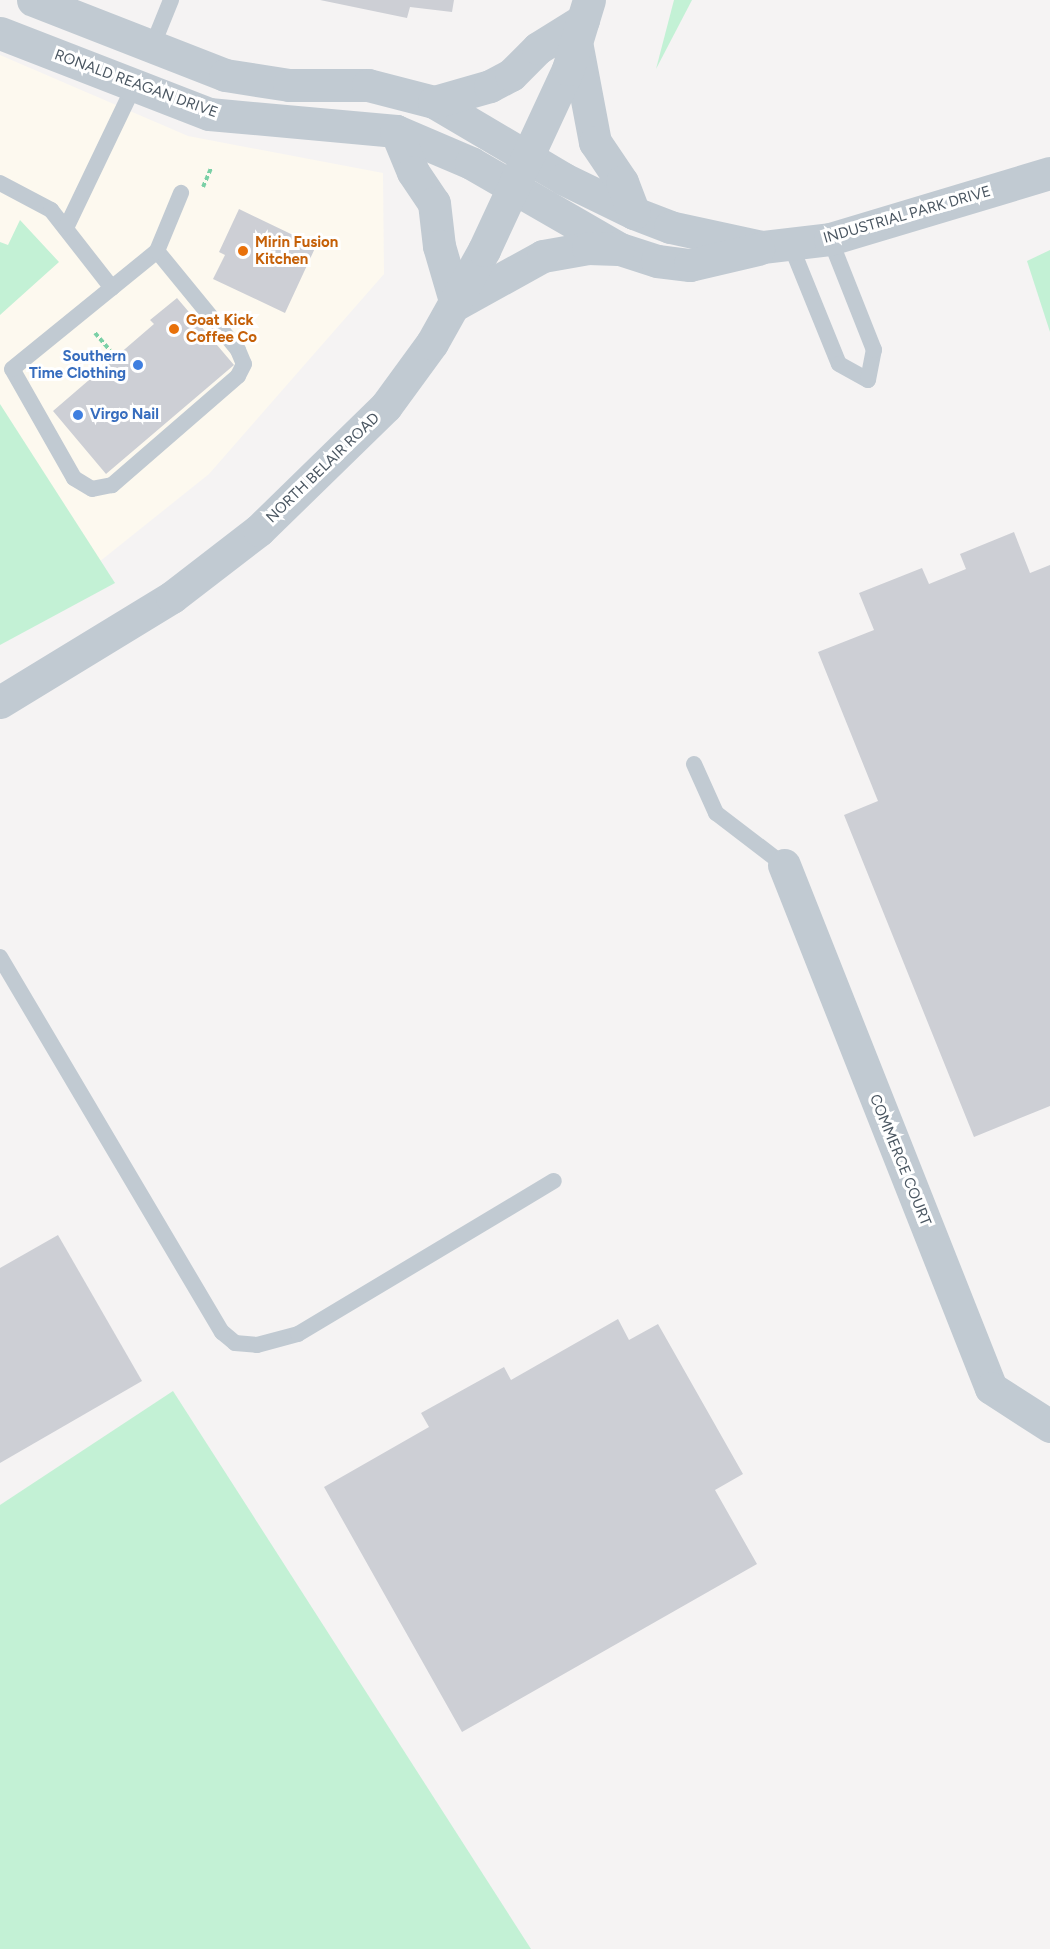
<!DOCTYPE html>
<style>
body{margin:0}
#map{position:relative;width:1050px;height:1949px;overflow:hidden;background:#f5f3f3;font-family:Figtree,sans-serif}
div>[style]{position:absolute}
.commercial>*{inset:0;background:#fdf9ef}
.green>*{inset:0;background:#c3f1d5}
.building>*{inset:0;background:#cdcfd5}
.path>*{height:4px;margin-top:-2px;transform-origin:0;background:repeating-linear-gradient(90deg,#7ad0a6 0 4.5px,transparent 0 7.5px)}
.service>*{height:16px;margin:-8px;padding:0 8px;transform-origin:8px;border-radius:8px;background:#c1cad2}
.minor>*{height:33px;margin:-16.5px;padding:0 16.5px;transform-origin:16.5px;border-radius:16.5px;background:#c1cad2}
.tertiary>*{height:33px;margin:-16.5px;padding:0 16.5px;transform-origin:16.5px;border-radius:16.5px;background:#c1cad2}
.dots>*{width:16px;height:16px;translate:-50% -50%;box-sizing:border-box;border:3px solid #fff;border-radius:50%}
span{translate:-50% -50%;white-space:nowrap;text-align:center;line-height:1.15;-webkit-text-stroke:6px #fff;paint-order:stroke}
.street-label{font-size:15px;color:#4a5661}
.food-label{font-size:15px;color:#c56008;font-weight:700}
.left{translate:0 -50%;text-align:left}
.shop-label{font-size:15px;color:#366cbe;font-weight:700}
.right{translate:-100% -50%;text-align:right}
</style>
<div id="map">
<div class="commercial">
<i style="clip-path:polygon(0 55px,188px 136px,383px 173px,384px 274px,209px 474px,74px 582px,0 623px)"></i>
</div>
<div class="green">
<i style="clip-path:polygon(674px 0,692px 0,656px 69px)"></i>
<i style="clip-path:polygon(20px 220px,59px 262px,0 315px,0 242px,8px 245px)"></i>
<i style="clip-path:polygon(1050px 250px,1050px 332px,1027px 261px)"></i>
<i style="clip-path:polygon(0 404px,115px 583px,0 645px)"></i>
<i style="clip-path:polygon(173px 1391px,531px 1949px,0 1949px,0 1505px)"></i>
</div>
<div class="building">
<i style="clip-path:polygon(320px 0,454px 0,452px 12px,410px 7px,407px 18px)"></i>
<i style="clip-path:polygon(239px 209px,316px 246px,285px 313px,213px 279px,225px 255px,219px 252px)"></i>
<i style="clip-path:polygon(177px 298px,234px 365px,106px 474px,53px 411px,154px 324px,150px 320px)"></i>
<i style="clip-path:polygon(1014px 532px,1030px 573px,1050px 565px,1050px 1106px,974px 1137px,844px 815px,878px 801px,818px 652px,874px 630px,859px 593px,922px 568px,929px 584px,966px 569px,960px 554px)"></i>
<i style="clip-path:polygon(58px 1235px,142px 1381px,0 1463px,0 1268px)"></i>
<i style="clip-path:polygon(618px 1319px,629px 1340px,658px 1324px,743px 1474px,715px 1490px,757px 1564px,462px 1732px,324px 1487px,429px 1427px,421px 1413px,504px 1367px,511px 1380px)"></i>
</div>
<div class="path">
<i style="left:203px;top:187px;width:21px;rotate:-67deg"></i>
<i style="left:95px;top:333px;width:23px;rotate:49deg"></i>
</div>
<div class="service">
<i style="left:152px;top:47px;width:51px;rotate:-68deg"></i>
<i style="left:0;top:183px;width:58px;rotate:27.9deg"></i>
<i style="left:51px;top:210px;width:99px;rotate:52deg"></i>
<i style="left:66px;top:228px;width:157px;rotate:-64.4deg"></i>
<i style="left:791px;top:246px;width:127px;rotate:67.9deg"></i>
<i style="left:839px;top:364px;width:33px;rotate:29deg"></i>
<i style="left:868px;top:380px;width:31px;rotate:-79deg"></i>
<i style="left:874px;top:350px;width:119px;rotate:-111.6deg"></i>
<i style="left:157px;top:251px;width:128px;rotate:50.7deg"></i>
<i style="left:238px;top:350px;width:15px;rotate:67deg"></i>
<i style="left:244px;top:364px;width:13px;rotate:117deg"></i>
<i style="left:238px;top:376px;width:167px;rotate:139.1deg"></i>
<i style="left:112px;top:485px;width:20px;rotate:169deg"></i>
<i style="left:92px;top:489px;width:21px;rotate:-149deg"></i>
<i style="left:74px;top:478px;width:125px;rotate:-119.6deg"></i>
<i style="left:12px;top:369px;width:187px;rotate:-39.1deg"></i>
<i style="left:157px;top:251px;width:63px;rotate:-67.5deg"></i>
<i style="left:694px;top:764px;width:54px;rotate:65.8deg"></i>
<i style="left:716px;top:813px;width:86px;rotate:37.4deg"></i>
<i style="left:0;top:957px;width:436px;rotate:59.4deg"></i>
<i style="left:222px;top:1332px;width:17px;rotate:40deg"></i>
<i style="left:235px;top:1343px;width:22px;rotate:5deg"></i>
<i style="left:257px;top:1345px;width:42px;rotate:-15deg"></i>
<i style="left:298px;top:1334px;width:298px;rotate:-30.9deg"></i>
</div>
<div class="minor">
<i style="left:784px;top:865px;width:562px;rotate:68.41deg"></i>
<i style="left:991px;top:1388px;width:70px;rotate:32.8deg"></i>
</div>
<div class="tertiary">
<i style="left:33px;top:0;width:206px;rotate:21.3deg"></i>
<i style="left:225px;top:75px;width:65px;rotate:8.9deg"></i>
<i style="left:289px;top:85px;width:79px"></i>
<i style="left:368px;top:85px;width:68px;rotate:14.4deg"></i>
<i style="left:434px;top:102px;width:151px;rotate:30.6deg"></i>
<i style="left:564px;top:179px;width:78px;rotate:25.9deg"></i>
<i style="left:634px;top:213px;width:39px;rotate:21deg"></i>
<i style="left:670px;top:227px;width:94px;rotate:12.3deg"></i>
<i style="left:762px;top:247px;width:68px;rotate:-6.7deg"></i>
<i style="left:830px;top:239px;width:230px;rotate:-16.7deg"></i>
<i style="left:0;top:33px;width:224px;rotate:21.2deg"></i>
<i style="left:209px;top:114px;width:188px;rotate:5.2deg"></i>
<i style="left:396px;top:131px;width:82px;rotate:23.1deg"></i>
<i style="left:471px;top:163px;width:172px;rotate:30deg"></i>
<i style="left:620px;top:249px;width:39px;rotate:18deg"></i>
<i style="left:657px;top:261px;width:33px;rotate:7deg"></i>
<i style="left:690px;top:265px;width:70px;rotate:-13.2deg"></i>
<i style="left:577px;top:47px;width:97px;rotate:79.3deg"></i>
<i style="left:595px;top:142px;width:48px;rotate:56deg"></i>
<i style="left:622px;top:182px;width:33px;rotate:69deg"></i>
<i style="left:434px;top:102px;width:58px;rotate:-15.9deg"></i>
<i style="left:490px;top:86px;width:24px;rotate:-28deg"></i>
<i style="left:511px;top:75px;width:38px;rotate:-45deg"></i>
<i style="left:538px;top:48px;width:53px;rotate:-31.9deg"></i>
<i style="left:396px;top:131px;width:44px;rotate:67.5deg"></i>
<i style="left:413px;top:172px;width:37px;rotate:56deg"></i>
<i style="left:434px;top:203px;width:43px;rotate:83.4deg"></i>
<i style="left:439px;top:246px;width:60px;rotate:73.7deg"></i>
<i style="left:456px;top:304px;width:99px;rotate:-28.9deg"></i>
<i style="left:543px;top:256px;width:46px;rotate:-10.1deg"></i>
<i style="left:588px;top:248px;width:30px;rotate:2deg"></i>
<i style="left:0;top:702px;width:202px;rotate:-31.4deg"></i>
<i style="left:172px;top:597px;width:110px;rotate:-37.6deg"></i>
<i style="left:259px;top:530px;width:177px;rotate:-44.3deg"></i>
<i style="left:386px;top:406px;width:78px;rotate:-53.9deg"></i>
<i style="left:432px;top:343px;width:107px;rotate:-60.8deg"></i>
<i style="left:484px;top:250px;width:200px;rotate:-65.1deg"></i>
<i style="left:568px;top:69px;width:72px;rotate:-73.1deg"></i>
</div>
<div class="dots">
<i style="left:243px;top:251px;background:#e8710a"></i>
<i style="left:174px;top:329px;background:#e8710a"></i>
<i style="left:138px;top:365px;background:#3f7fe0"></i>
<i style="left:78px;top:415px;background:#3f7fe0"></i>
</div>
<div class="street-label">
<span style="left:136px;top:84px;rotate:20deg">RONALD REAGAN DRIVE</span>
<span style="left:907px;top:215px;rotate:-16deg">INDUSTRIAL PARK DRIVE</span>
<span style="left:323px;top:468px;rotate:-44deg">NORTH BELAIR ROAD</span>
<span style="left:900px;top:1160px;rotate:68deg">COMMERCE COURT</span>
</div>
<div class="food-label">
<span class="left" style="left:255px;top:251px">Mirin Fusion<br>Kitchen</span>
<span class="left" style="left:186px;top:329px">Goat Kick<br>Coffee Co</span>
</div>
<div class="shop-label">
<span class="right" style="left:126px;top:365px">Southern<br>Time Clothing</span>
<span class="left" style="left:90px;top:415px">Virgo Nail</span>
</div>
</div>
